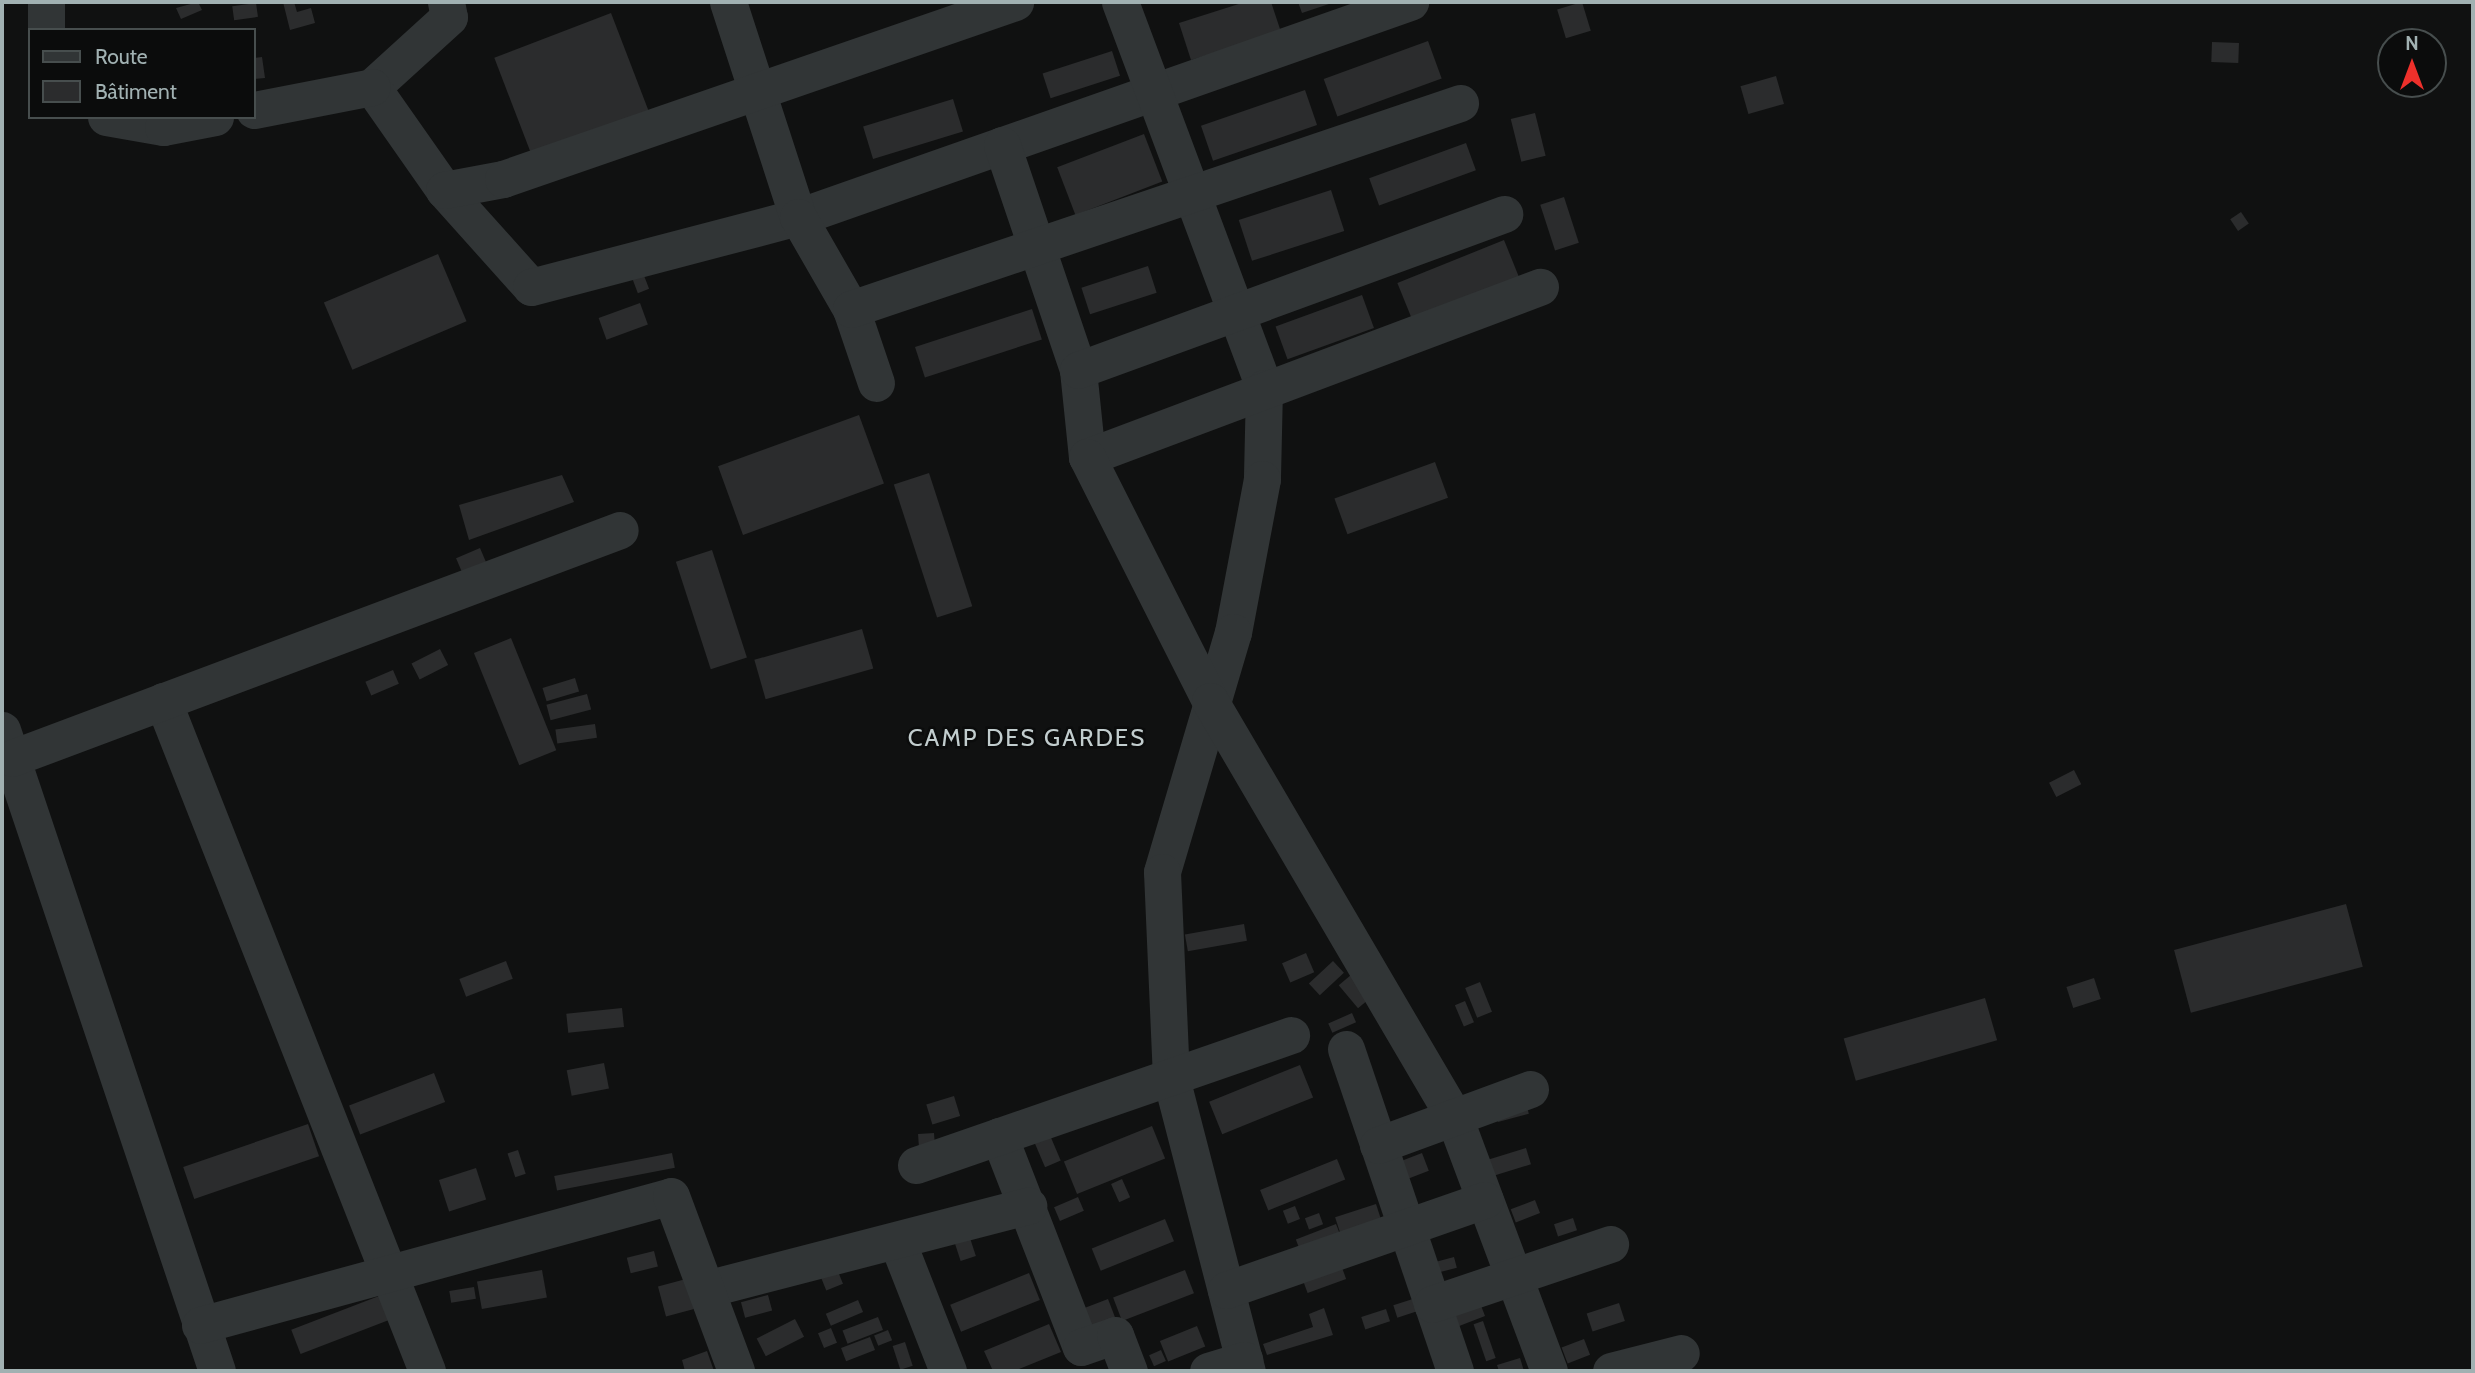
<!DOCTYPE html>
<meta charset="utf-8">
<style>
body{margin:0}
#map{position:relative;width:2475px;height:1373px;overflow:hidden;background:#101111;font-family:Cabin,sans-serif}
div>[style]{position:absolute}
.building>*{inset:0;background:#2b2c2d;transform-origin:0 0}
.minor>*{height:37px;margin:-18.5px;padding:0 18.5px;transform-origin:18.5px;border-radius:18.5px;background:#313536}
span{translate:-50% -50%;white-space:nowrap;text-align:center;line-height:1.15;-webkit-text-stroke:5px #0b0c0c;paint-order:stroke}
.quarter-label{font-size:24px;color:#c2cdce;letter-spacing:2px}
.frame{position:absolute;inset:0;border:4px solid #a1b1b2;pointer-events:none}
.legend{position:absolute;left:28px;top:28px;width:228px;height:91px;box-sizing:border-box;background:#0b0c0c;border:2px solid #474e4e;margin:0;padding:9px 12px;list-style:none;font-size:21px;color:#a1b1b2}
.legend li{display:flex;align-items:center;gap:14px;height:35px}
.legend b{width:35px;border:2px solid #474e4e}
.north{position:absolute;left:2377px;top:28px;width:70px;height:70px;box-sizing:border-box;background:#0b0c0c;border:2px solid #474e4e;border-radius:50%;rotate:0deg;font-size:19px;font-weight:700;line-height:28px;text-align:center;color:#a1b1b2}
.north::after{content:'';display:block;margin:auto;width:24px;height:32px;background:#ee302b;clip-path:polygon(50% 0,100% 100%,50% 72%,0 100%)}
</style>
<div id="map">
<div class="building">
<i style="clip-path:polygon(198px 2px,202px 10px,181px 19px,176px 8px)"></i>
<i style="clip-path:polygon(283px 2px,294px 2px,297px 12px,311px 8px,315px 23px,290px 30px)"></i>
<i style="clip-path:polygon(1245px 2px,1271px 2px,1281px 32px,1191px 60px,1179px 23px)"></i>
<i style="clip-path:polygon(1298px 2px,1335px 2px,1302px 13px)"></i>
<i style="left:1582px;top:2px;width:30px;height:26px;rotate:73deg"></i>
<i style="left:256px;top:3px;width:14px;height:24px;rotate:82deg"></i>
<i style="left:611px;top:13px;width:105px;height:125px;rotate:69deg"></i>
<i style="left:1428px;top:41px;width:40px;height:111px;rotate:70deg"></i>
<i style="left:2212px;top:42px;width:27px;height:20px;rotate:2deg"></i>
<i style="left:1112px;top:51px;width:26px;height:73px;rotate:72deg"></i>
<i style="clip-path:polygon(262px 57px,265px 78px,254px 79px,254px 58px)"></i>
<i style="left:1776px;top:76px;width:29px;height:37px;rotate:74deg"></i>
<i style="left:1305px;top:90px;width:37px;height:110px;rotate:71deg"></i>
<i style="left:953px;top:99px;width:34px;height:94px;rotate:73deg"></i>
<i style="left:1535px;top:113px;width:44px;height:25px;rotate:76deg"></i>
<i style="left:1144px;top:134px;width:51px;height:93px;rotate:69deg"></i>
<i style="left:1466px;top:143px;width:29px;height:103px;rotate:70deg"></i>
<i style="left:1331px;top:190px;width:43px;height:97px;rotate:72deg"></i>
<i style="left:1564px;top:197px;width:48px;height:25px;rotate:72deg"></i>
<i style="left:2241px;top:212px;width:14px;height:13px;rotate:56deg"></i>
<i style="left:1504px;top:240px;width:41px;height:115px;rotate:68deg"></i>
<i style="left:438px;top:254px;width:73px;height:124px;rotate:67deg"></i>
<i style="left:1148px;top:266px;width:28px;height:70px;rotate:72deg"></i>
<i style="left:643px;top:273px;width:17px;height:12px;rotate:69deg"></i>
<i style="left:1362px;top:295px;width:35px;height:92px;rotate:70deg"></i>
<i style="left:640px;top:303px;width:23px;height:44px;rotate:70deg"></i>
<i style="left:1032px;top:309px;width:32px;height:123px;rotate:72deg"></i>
<i style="left:859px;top:415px;width:73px;height:150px;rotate:70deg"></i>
<i style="left:1435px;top:462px;width:38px;height:107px;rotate:70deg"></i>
<i style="left:929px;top:473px;width:140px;height:37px;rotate:72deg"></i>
<i style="clip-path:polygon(562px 475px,574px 502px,469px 540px,459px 505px)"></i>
<i style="left:480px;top:548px;width:28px;height:26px;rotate:67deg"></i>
<i style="left:712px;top:550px;width:113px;height:38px;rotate:72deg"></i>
<i style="left:862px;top:629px;width:41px;height:112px;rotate:74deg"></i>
<i style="left:511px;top:638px;width:121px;height:40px;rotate:68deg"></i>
<i style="left:440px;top:649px;width:18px;height:32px;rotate:63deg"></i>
<i style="left:393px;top:670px;width:15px;height:30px;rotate:67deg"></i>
<i style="left:575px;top:678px;width:14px;height:34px;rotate:73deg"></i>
<i style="left:587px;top:694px;width:16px;height:42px;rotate:75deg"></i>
<i style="left:595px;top:724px;width:14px;height:40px;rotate:82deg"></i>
<i style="left:2074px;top:770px;width:16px;height:28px;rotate:63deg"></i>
<i style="left:2346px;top:904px;width:65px;height:178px;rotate:75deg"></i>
<i style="left:1244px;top:924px;width:17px;height:60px;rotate:80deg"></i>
<i style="left:1306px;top:953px;width:21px;height:26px;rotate:67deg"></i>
<i style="left:506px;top:961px;width:19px;height:50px;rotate:69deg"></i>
<i style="left:1333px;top:961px;width:16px;height:33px;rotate:47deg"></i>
<i style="left:1351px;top:975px;width:30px;height:16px;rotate:50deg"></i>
<i style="left:2094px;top:978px;width:22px;height:29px;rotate:72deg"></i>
<i style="left:1480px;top:982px;width:32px;height:16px;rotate:68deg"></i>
<i style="left:1985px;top:998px;width:44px;height:147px;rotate:74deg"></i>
<i style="left:1465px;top:1001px;width:23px;height:11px;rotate:67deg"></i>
<i style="left:622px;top:1008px;width:19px;height:56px;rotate:84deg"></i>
<i style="left:1352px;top:1013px;width:10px;height:26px;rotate:66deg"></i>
<i style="left:604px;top:1063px;width:26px;height:38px;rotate:79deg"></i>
<i style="left:1300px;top:1065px;width:35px;height:98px;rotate:68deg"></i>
<i style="left:434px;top:1073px;width:31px;height:91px;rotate:69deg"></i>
<i style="left:954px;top:1096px;width:21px;height:29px;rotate:73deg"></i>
<i style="left:1526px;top:1103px;width:11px;height:32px;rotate:75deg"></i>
<i style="left:308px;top:1124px;width:34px;height:132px;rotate:71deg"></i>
<i style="left:1152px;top:1126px;width:35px;height:95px;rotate:68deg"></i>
<i style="left:934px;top:1133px;width:16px;height:16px;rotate:86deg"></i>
<i style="left:1049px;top:1133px;width:30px;height:17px;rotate:67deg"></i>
<i style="left:1526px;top:1148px;width:17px;height:39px;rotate:73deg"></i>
<i style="left:518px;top:1150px;width:25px;height:11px;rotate:72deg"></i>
<i style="left:672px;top:1153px;width:15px;height:120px;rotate:79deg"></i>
<i style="left:1422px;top:1153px;width:19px;height:32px;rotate:69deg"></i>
<i style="left:1337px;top:1159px;width:22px;height:83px;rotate:68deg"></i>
<i style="left:476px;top:1168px;width:33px;height:39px;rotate:72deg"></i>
<i style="left:1122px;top:1179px;width:20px;height:12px;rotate:66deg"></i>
<i style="left:1078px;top:1197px;width:15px;height:26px;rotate:67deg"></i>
<i style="left:1535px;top:1200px;width:14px;height:26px;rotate:69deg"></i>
<i style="left:1376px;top:1204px;width:16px;height:43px;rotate:72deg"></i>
<i style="left:1295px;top:1206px;width:14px;height:13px;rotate:69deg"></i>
<i style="left:1319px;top:1213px;width:12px;height:15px;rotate:70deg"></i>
<i style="left:1573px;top:1218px;width:13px;height:20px;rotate:72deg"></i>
<i style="left:1165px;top:1219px;width:24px;height:79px;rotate:68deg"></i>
<i style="left:1336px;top:1224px;width:14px;height:43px;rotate:69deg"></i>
<i style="left:970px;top:1238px;width:19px;height:16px;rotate:72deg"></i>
<i style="left:654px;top:1251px;width:16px;height:28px;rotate:76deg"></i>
<i style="left:1454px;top:1257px;width:11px;height:27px;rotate:75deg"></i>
<i style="left:1341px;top:1265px;width:15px;height:41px;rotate:70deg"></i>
<i style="left:837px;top:1269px;width:16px;height:18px;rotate:68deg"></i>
<i style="left:542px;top:1270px;width:28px;height:66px;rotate:80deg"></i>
<i style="left:1185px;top:1270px;width:25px;height:77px;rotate:69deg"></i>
<i style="left:1029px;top:1273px;width:29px;height:85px;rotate:68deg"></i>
<i style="left:686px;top:1279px;width:31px;height:29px;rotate:75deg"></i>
<i style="left:474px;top:1287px;width:12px;height:25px;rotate:81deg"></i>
<i style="left:768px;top:1295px;width:16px;height:28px;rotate:75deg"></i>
<i style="left:379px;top:1296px;width:26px;height:94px;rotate:69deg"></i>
<i style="left:1419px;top:1297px;width:13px;height:27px;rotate:72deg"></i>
<i style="left:1108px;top:1299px;width:22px;height:28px;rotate:69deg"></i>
<i style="left:858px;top:1300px;width:13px;height:35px;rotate:67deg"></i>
<i style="left:1480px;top:1303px;width:14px;height:29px;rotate:69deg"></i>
<i style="left:1619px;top:1303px;width:19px;height:34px;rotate:72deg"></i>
<i style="clip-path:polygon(1324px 1308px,1333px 1335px,1267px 1355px,1263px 1344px,1313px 1327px,1309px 1314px)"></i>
<i style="left:1386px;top:1309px;width:13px;height:26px;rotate:72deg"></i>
<i style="left:878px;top:1317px;width:14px;height:38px;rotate:69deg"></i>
<i style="left:795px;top:1319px;width:20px;height:43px;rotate:63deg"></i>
<i style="left:1483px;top:1321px;width:39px;height:10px;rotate:71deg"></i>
<i style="clip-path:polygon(1049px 1324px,1061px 1352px,1014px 1371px,993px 1371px,984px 1351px)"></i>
<i style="left:1197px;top:1326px;width:22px;height:40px;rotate:68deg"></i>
<i style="left:831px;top:1328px;width:16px;height:14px;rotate:68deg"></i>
<i style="left:888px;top:1330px;width:11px;height:15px;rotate:68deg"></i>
<i style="left:870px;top:1337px;width:14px;height:31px;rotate:69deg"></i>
<i style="left:1584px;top:1339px;width:17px;height:24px;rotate:69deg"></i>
<i style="left:905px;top:1342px;width:25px;height:13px;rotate:72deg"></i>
<i style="left:1161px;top:1350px;width:12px;height:13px;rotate:66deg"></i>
<i style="clip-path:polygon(707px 1351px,714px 1371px,685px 1371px,682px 1360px)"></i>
<i style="clip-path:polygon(1520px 1358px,1524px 1371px,1499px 1371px,1497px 1365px)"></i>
</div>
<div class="minor">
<i style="left:46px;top:2px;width:28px;rotate:90deg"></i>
<i style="left:446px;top:2px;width:15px;rotate:79deg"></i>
<i style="left:449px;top:17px;width:104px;rotate:137.7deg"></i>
<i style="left:372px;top:87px;width:126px;rotate:55deg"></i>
<i style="left:444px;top:190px;width:130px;rotate:48.1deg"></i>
<i style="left:531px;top:287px;width:276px;rotate:-14.7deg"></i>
<i style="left:798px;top:217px;width:649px;rotate:-19.36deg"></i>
<i style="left:728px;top:2px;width:226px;rotate:72deg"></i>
<i style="left:798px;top:217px;width:106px;rotate:60.1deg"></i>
<i style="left:851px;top:309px;width:78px;rotate:71.3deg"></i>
<i style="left:1120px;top:2px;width:412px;rotate:69.5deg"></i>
<i style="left:1264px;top:388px;width:91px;rotate:91.3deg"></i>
<i style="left:1262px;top:479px;width:156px;rotate:100.7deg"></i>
<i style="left:1233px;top:632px;width:250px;rotate:106.5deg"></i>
<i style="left:1162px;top:872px;width:206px;rotate:87.5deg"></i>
<i style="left:1171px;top:1078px;width:303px;rotate:75.5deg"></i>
<i style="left:254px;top:110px;width:120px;rotate:-11deg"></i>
<i style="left:106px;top:117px;width:58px;rotate:10deg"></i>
<i style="left:163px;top:127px;width:53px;rotate:-10.9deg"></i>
<i style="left:1002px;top:145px;width:237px;rotate:71.3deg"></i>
<i style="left:1078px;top:370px;width:87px;rotate:84.1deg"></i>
<i style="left:1087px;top:457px;width:484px;rotate:-20.6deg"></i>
<i style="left:444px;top:190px;width:60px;rotate:-10.6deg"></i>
<i style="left:503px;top:179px;width:542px;rotate:-19.07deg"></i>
<i style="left:851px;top:309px;width:643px;rotate:-18.69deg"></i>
<i style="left:1078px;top:370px;width:454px;rotate:-20.1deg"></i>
<i style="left:1087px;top:457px;width:273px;rotate:63.2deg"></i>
<i style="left:1210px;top:701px;width:482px;rotate:59.6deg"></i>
<i style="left:1454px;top:1117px;width:271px;rotate:69.5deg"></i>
<i style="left:163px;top:701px;width:720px;rotate:68.49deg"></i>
<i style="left:2px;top:730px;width:676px;rotate:71.46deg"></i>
<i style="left:12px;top:758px;width:649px;rotate:-20.56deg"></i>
<i style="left:1346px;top:1049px;width:340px;rotate:71.3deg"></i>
<i style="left:999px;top:1136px;width:226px;rotate:68.8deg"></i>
<i style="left:1081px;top:1347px;width:36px;rotate:-19deg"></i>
<i style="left:1115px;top:1335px;width:39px;rotate:69deg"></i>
<i style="left:1378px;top:1145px;width:162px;rotate:-20.2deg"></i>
<i style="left:916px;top:1165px;width:397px;rotate:-19.1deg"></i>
<i style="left:897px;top:1241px;width:140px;rotate:68.6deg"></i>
<i style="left:706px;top:1289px;width:333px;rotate:-14.5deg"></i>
<i style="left:1226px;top:1290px;width:274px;rotate:-19.2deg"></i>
<i style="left:1432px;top:1304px;width:188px;rotate:-18.6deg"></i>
<i style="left:200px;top:1325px;width:488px;rotate:-15.3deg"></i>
<i style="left:671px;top:1196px;width:187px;rotate:69.6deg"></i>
<i style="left:1208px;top:1371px;width:38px;rotate:-17deg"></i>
<i style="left:1611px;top:1371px;width:72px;rotate:-14.4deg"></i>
</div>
<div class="quarter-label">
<span style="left:1027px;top:738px">CAMP DES GARDES</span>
</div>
<div class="frame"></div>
<ul class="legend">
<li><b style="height:9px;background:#313536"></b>Route</li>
<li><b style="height:19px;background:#2b2c2d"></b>Bâtiment</li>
</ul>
<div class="north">N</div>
</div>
